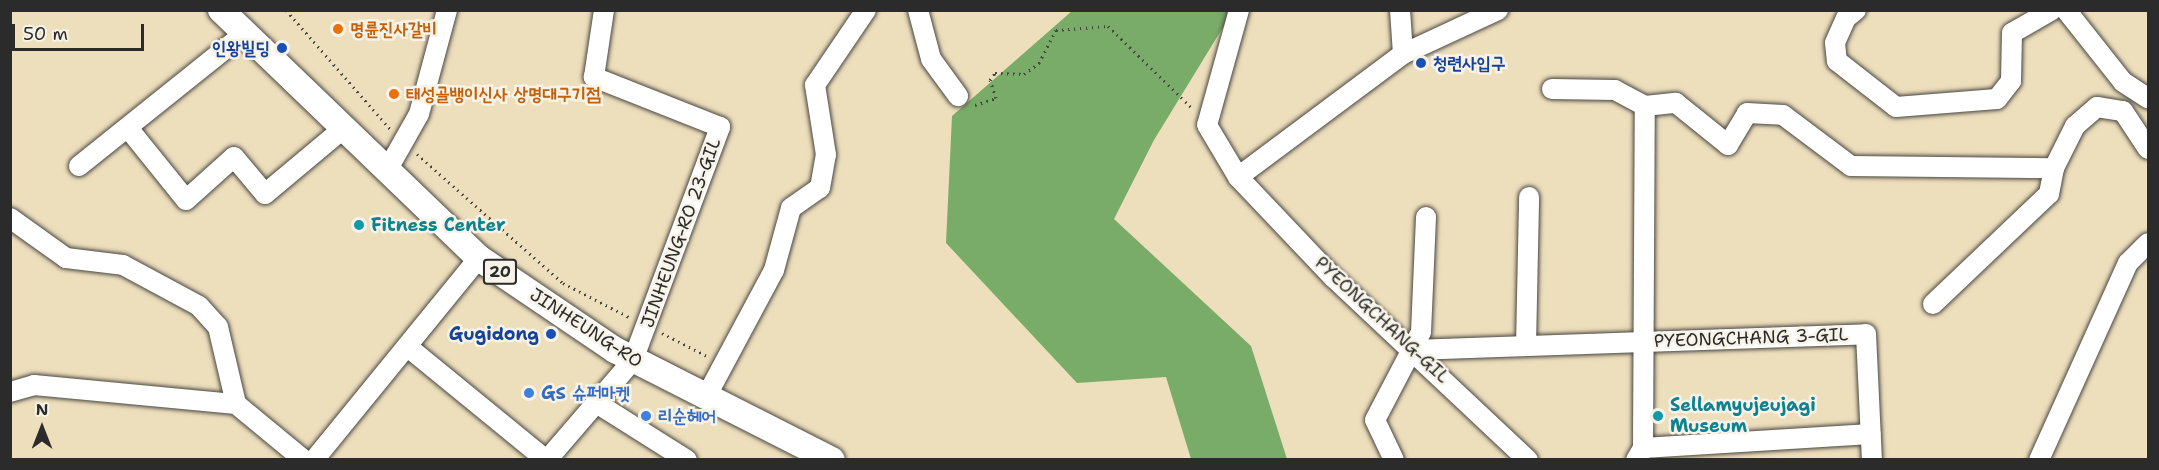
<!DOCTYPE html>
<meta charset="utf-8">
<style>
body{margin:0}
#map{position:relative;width:2159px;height:470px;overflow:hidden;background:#eddebc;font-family:"Shantell Sans","Poor Story",sans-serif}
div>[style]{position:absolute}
.forest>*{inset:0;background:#79ac68}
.path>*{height:3px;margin-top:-1.5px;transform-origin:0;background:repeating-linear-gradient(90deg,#484641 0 1.5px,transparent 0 6px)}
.roads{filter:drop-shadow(0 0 2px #484641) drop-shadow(0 0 2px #484641)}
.minor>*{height:20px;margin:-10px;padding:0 10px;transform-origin:10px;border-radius:10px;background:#fff}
.major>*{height:26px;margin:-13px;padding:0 13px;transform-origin:13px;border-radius:13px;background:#fff}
.dots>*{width:16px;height:16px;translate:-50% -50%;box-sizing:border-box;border:3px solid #f7f3e8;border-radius:50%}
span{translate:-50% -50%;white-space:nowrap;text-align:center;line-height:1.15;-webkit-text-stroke:5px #f7f3e8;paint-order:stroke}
.shield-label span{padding:2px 4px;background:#f7f3e8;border:2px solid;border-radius:4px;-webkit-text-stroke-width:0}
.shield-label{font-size:16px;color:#2b2b2b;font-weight:700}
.food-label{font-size:18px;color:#c56008;font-weight:700}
.left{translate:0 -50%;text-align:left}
.transit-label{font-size:18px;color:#164399;font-weight:700}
.right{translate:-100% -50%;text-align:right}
.culture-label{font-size:18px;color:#0d838f;font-weight:700}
.street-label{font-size:18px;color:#2b2b2b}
.shop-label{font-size:18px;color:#366cbe;font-weight:700}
.frame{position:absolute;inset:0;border:12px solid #2b2b2b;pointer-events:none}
.north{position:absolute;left:12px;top:398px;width:60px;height:60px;-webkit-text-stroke:4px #f7f3e8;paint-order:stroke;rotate:0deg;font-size:16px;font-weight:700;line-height:24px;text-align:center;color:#2b2b2b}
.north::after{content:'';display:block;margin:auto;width:21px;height:27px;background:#2b2b2b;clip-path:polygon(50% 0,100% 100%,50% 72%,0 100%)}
.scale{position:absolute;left:12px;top:24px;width:132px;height:27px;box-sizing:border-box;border:3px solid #2b2b2b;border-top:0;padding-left:8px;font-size:18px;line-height:21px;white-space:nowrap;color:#2b2b2b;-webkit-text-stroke:4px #f7f3e8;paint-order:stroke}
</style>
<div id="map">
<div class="forest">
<i style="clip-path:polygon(1072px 11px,1233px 11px,1154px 140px,1114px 219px,1251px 346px,1287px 459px,1191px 459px,1166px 377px,1077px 383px,946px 243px,952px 116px)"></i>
</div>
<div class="path">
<i style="left:286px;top:10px;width:158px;rotate:48.8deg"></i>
<i style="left:975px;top:105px;width:22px;rotate:-18deg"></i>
<i style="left:996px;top:98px;width:19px;rotate:-108deg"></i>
<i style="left:990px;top:80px;width:9px;rotate:-54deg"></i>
<i style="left:995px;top:73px;width:29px;rotate:2deg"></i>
<i style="left:1024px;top:74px;width:19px;rotate:-36deg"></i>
<i style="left:1039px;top:63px;width:37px;rotate:-63deg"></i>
<i style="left:1056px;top:30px;width:52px;rotate:-4.4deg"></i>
<i style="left:1108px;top:26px;width:117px;rotate:44.3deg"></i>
<i style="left:417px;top:154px;width:195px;rotate:41.5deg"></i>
<i style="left:563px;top:283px;width:74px;rotate:27.3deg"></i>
<i style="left:662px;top:333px;width:51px;rotate:27.1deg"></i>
</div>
<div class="roads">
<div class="minor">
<i style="left:918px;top:10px;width:51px;rotate:75.1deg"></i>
<i style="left:931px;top:59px;width:46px;rotate:53.9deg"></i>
<i style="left:1239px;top:10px;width:119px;rotate:105.5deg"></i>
<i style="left:1207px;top:125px;width:61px;rotate:59.2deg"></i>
<i style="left:1238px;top:177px;width:139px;rotate:46.5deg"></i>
<i style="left:1334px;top:278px;width:266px;rotate:43.2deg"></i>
<i style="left:1400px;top:10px;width:44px;rotate:86.1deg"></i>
<i style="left:1856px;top:10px;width:13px;rotate:141deg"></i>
<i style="left:1846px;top:18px;width:27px;rotate:114deg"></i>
<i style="left:1835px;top:43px;width:18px;rotate:84deg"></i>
<i style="left:1837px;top:61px;width:75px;rotate:37.9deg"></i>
<i style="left:1896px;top:107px;width:101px;rotate:-4.5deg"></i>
<i style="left:1997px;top:99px;width:23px;rotate:-52deg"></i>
<i style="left:2011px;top:81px;width:48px;rotate:-88.8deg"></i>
<i style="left:2012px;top:33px;width:46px;rotate:-29.9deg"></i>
<i style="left:2066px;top:10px;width:92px;rotate:51.6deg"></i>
<i style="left:2123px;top:82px;width:30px;rotate:33deg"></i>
<i style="left:1552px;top:89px;width:63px;rotate:0.9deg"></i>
<i style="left:1615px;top:90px;width:34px;rotate:28deg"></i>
<i style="left:1645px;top:106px;width:31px;rotate:-6deg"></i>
<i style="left:1676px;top:103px;width:67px;rotate:38.9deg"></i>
<i style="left:1728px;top:145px;width:37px;rotate:-59deg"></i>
<i style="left:1747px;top:113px;width:36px;rotate:3deg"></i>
<i style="left:1783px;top:115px;width:85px;rotate:36.9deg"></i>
<i style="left:1851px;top:166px;width:203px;rotate:0.6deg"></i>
<i style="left:2054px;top:168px;width:47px;rotate:-63.4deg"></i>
<i style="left:2075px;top:126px;width:29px;rotate:-41deg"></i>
<i style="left:2097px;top:107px;width:26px;rotate:9deg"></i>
<i style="left:2123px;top:111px;width:45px;rotate:56.7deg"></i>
<i style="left:128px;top:128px;width:92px;rotate:51.1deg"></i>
<i style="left:186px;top:200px;width:64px;rotate:-41.9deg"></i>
<i style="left:234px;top:157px;width:48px;rotate:50deg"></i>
<i style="left:265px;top:194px;width:104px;rotate:-39.9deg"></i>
<i style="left:79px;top:166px;width:213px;rotate:-38.7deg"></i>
<i style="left:389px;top:167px;width:61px;rotate:-60.5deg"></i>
<i style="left:419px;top:114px;width:108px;rotate:-74.9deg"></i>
<i style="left:1238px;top:177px;width:206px;rotate:-36.7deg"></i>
<i style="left:1403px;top:54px;width:105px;rotate:-24.9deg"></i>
<i style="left:10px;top:218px;width:69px;rotate:35.5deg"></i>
<i style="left:66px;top:258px;width:57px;rotate:7deg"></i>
<i style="left:123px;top:265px;width:86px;rotate:28.3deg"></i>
<i style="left:199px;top:306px;width:28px;rotate:48deg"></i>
<i style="left:218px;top:327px;width:79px;rotate:76.8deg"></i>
<i style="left:1933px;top:304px;width:160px;rotate:-43.5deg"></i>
<i style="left:2049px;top:194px;width:26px;rotate:-79deg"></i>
<i style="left:1526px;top:346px;width:149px;rotate:-88.8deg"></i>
<i style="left:408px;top:347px;width:178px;rotate:39.3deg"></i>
<i style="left:1415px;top:350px;width:451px;rotate:-2deg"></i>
<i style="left:1866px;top:334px;width:126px;rotate:87.3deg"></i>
<i style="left:10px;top:392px;width:25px;rotate:-16deg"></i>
<i style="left:34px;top:385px;width:203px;rotate:5.4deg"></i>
<i style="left:236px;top:404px;width:88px;rotate:39.5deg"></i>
<i style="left:706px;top:397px;width:144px;rotate:-61.8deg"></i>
<i style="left:774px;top:270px;width:64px;rotate:-74.7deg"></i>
<i style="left:791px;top:208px;width:35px;rotate:-35deg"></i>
<i style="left:820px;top:188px;width:34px;rotate:-80deg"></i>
<i style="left:826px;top:155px;width:71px;rotate:-98.9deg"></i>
<i style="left:815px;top:85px;width:91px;rotate:-55.8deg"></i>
<i style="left:598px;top:404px;width:105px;rotate:32.2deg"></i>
<i style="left:1643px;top:448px;width:228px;rotate:-3.5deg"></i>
<i style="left:314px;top:460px;width:261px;rotate:-50.8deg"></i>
<i style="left:547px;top:460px;width:132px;rotate:-49.3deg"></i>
<i style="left:633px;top:360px;width:249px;rotate:-69.5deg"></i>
<i style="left:720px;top:127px;width:136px;rotate:-158.4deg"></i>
<i style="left:594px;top:77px;width:68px;rotate:-81.5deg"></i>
<i style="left:1394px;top:460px;width:44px;rotate:-115.4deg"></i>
<i style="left:1375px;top:420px;width:99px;rotate:-62.4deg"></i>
<i style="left:1421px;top:332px;width:115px;rotate:-87.5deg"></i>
<i style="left:1636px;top:460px;width:14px;rotate:-60deg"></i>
<i style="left:1643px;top:448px;width:342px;rotate:-89.7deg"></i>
<i style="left:2039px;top:460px;width:216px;rotate:-65.7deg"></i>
<i style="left:2128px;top:263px;width:28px;rotate:-45deg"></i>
</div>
<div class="major">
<i style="left:221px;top:10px;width:358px;rotate:43.9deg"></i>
<i style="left:479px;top:258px;width:164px;rotate:34.1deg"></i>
<i style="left:615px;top:350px;width:243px;rotate:26.9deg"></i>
</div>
</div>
<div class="dots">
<i style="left:338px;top:29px;background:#e8710a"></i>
<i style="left:282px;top:48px;background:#1a4fb4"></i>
<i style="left:1421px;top:63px;background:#1a4fb4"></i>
<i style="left:394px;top:94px;background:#e8710a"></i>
<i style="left:359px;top:225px;background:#0f9aa8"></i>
<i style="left:551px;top:334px;background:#1a4fb4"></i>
<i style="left:529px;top:393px;background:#3f7fe0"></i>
<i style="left:646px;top:416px;background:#3f7fe0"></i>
<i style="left:1658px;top:416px;background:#0f9aa8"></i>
</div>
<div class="shield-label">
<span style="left:500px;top:272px">20</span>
</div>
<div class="food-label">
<span class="left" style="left:350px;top:29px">명륜진사갈비</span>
<span class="left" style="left:406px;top:94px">태성골뱅이신사 상명대구기점</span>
</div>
<div class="transit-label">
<span class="right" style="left:270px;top:48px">인왕빌딩</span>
<span class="left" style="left:1433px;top:63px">청련사입구</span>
<span class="right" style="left:539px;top:334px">Gugidong</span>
</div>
<div class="culture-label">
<span class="left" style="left:371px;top:225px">Fitness Center</span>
<span class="left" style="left:1670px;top:416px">Sellamyujeujagi<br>Museum</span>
</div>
<div class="street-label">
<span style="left:681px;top:233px;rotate:-70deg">JINHEUNG-RO 23-GIL</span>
<span style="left:1382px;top:320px;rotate:43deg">PYEONGCHANG-GIL</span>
<span style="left:586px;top:328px;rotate:33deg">JINHEUNG-RO</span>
<span style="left:1751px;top:338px;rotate:-2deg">PYEONGCHANG 3-GIL</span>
</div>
<div class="shop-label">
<span class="left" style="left:541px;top:393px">GS 슈퍼마켓</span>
<span class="left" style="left:658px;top:416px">리순헤어</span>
</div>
<div class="frame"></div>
<div class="north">N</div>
<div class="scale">50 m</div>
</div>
